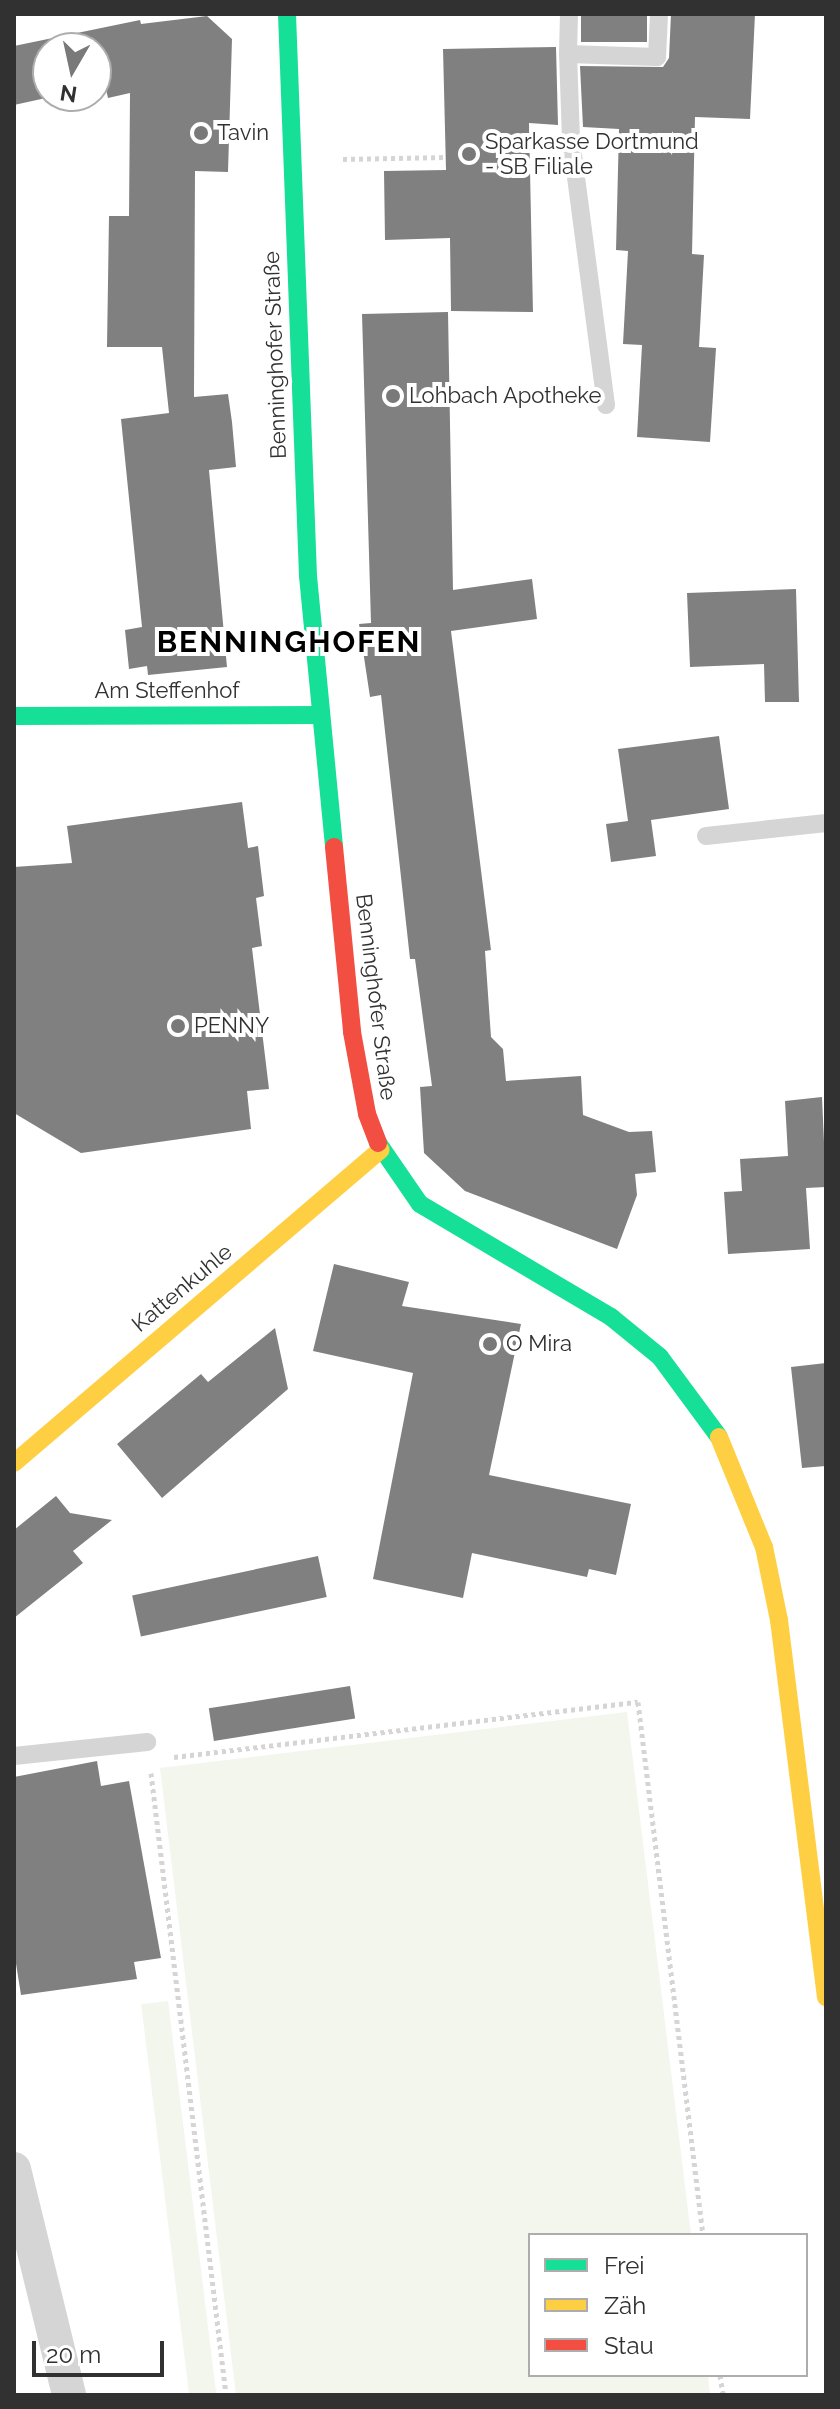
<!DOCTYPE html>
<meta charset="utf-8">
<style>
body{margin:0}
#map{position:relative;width:840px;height:2409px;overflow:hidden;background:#fff;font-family:Raleway,sans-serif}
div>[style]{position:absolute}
.green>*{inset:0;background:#f2f6ed;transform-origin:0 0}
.building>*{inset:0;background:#808080;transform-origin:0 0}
.path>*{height:5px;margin-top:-2.5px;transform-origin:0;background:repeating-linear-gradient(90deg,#d5d5d5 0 4px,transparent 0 8px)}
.lane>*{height:18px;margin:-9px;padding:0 9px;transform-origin:9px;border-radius:9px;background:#d5d5d5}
.street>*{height:34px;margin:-17px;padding:0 17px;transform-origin:17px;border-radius:17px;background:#d5d5d5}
.fast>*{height:18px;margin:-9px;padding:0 9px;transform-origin:9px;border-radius:9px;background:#16e098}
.slow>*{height:18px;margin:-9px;padding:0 9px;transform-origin:9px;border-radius:9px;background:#ffcf43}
.jam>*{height:18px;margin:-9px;padding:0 9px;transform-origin:9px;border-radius:9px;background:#f24e42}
.dots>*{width:22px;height:22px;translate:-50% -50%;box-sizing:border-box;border:4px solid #fff;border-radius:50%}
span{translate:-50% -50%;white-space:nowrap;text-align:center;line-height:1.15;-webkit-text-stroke:8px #fff;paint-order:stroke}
.poi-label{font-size:22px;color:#313131}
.left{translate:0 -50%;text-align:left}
.street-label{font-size:22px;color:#313131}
.district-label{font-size:30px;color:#000;font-weight:700;letter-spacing:2px}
.frame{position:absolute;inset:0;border:16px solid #313131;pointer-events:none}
.legend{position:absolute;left:528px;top:2233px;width:280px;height:144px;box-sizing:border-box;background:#fff;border:2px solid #adadad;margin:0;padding:10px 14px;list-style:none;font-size:24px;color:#313131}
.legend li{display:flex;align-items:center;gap:16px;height:40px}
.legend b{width:40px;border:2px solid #adadad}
.north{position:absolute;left:32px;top:32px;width:80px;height:80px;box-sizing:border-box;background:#fff;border:2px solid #adadad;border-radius:50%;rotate:189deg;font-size:22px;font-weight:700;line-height:32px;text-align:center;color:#313131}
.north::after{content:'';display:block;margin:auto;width:28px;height:36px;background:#797979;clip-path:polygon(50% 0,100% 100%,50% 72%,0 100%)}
.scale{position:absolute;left:32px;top:2341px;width:132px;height:36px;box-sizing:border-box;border:4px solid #313131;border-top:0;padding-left:10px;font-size:24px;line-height:28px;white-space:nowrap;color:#313131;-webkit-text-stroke:6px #fff;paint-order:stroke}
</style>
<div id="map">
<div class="green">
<i style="clip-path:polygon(627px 1712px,691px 2235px,530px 2235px,530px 2375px,708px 2375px,710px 2395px,236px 2395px,160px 1768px)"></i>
<i style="left:168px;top:2001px;width:397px;height:27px;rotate:83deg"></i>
</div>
<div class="building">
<i style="left:581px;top:14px;width:66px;height:28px"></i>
<i style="clip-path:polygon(671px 14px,755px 14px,750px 119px,695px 117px,692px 254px,704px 255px,699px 347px,716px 348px,710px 442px,637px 437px,642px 345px,623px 344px,628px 251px,616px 250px,619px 129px,583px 127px,580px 66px,663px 67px,669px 58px)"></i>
<i style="clip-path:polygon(207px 16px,232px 39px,228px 172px,195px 171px,194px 397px,228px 394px,232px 422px,236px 467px,209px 470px,227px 667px,148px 675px,147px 666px,129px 669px,125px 630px,142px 627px,121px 419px,169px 413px,162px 347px,107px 347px,109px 216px,129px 216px,130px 93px,108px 98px,105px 85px,96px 87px,96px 48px,48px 48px,48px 96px,55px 96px,14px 105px,14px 46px,140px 20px,141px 24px)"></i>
<i style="clip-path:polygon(556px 47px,558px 125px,529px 123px,533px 312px,451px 311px,450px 238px,385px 240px,384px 171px,446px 170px,443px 49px)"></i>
<i style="clip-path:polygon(448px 312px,453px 590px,532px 579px,537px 619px,451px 631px,491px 950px,485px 951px,491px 1037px,503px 1049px,506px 1081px,581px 1076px,583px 1115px,629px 1132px,652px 1131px,656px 1172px,635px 1174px,637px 1195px,617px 1249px,465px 1191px,424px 1153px,420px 1087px,432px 1086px,415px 959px,410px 959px,381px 695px,370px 697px,359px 624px,371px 623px,362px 314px)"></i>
<i style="clip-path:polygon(796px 589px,799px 702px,765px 702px,764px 664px,690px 667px,687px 593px)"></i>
<i style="clip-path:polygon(719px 736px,729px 809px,651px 820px,656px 856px,611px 862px,606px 824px,628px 821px,618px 749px)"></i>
<i style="clip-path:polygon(242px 802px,248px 848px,258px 846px,264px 896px,256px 898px,262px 946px,252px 948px,269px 1089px,247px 1091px,251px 1129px,81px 1153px,14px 1113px,14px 867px,72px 863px,67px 826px)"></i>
<i style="clip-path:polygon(822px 1097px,826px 1187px,806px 1188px,810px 1249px,728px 1254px,724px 1192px,742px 1191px,740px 1159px,788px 1156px,785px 1101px)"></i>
<i style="clip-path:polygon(334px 1264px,409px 1282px,402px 1306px,521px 1324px,489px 1475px,631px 1504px,616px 1575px,589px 1569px,587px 1577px,472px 1553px,463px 1598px,373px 1579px,413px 1373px,313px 1351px)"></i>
<i style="clip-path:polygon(275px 1328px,288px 1389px,162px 1498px,117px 1444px,201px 1374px,208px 1382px)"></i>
<i style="clip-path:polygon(826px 1363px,826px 1466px,802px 1468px,791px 1367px)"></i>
<i style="clip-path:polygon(56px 1496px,70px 1513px,112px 1520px,73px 1551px,83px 1563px,14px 1618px,14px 1530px)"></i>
<i style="left:318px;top:1556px;width:42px;height:190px;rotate:78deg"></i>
<i style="left:350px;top:1686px;width:33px;height:143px;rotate:81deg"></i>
<i style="clip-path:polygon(97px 1761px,101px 1786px,129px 1781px,161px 1958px,134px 1962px,137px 1979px,21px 1995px,14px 1951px,14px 1777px)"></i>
</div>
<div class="path">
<i style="left:343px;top:159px;width:103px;rotate:-1.1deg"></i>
<i style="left:174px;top:1757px;width:467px;rotate:-6.8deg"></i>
<i style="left:638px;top:1702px;width:537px;rotate:83.05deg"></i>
<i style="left:151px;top:1773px;width:627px;rotate:83.12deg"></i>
<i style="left:720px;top:2375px;width:20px;rotate:81deg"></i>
</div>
<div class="lane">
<i style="left:568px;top:54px;width:40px;rotate:-88.6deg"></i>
<i style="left:606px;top:405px;width:268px;rotate:-97.5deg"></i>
<i style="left:571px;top:139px;width:85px;rotate:-92deg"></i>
<i style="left:568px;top:54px;width:89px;rotate:1.9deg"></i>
<i style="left:657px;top:57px;width:43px;rotate:-87.3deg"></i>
<i style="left:706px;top:836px;width:121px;rotate:-6.2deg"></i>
<i style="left:14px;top:1756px;width:134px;rotate:-6deg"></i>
</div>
<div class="street">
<i style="left:14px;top:2169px;width:233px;rotate:76.3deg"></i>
</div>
<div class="fast">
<i style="left:287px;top:14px;width:562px;rotate:87.86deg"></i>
<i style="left:308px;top:576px;width:272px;rotate:84.5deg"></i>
<i style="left:14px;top:716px;width:306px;rotate:-0.2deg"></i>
<i style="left:378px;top:1143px;width:74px;rotate:55.5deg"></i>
<i style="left:420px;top:1204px;width:222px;rotate:30.6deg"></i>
<i style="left:611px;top:1317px;width:63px;rotate:39.2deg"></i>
<i style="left:660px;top:1357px;width:99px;rotate:53.6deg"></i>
</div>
<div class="slow">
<i style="left:719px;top:1437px;width:119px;rotate:67.8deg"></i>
<i style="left:764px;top:1547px;width:75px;rotate:78.4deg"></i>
<i style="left:779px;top:1620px;width:380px;rotate:82.9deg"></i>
<i style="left:14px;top:1463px;width:482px;rotate:-40.5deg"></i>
</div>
<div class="jam">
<i style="left:334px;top:847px;width:186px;rotate:84.4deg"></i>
<i style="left:352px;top:1032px;width:83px;rotate:79.6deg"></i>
<i style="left:367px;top:1114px;width:31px;rotate:69deg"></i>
</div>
<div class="dots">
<i style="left:201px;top:133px;background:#797979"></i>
<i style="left:469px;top:154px;background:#797979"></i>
<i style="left:393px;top:396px;background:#797979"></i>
<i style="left:178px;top:1026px;background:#797979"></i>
<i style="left:490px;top:1344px;background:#797979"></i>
</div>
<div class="poi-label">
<span class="left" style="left:217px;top:133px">Tavin</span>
<span class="left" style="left:485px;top:154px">Sparkasse Dortmund<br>- SB Filiale</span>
<span class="left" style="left:409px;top:396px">Lohbach Apotheke</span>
<span class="left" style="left:194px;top:1026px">PENNY</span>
<span class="left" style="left:506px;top:1344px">O Mira</span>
</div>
<div class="street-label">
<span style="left:275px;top:355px;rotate:-92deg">Benninghofer Straße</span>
<span style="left:167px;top:691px">Am Steffenhof</span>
<span style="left:376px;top:997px;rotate:83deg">Benninghofer Straße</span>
<span style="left:182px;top:1288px;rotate:-40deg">Kattenkuhle</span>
</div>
<div class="district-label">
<span style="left:289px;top:642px">BENNINGHOFEN</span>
</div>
<div class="frame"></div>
<ul class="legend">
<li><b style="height:10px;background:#16e098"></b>Frei</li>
<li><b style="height:10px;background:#ffcf43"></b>Zäh</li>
<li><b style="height:10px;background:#f24e42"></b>Stau</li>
</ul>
<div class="north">N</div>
<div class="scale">20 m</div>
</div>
